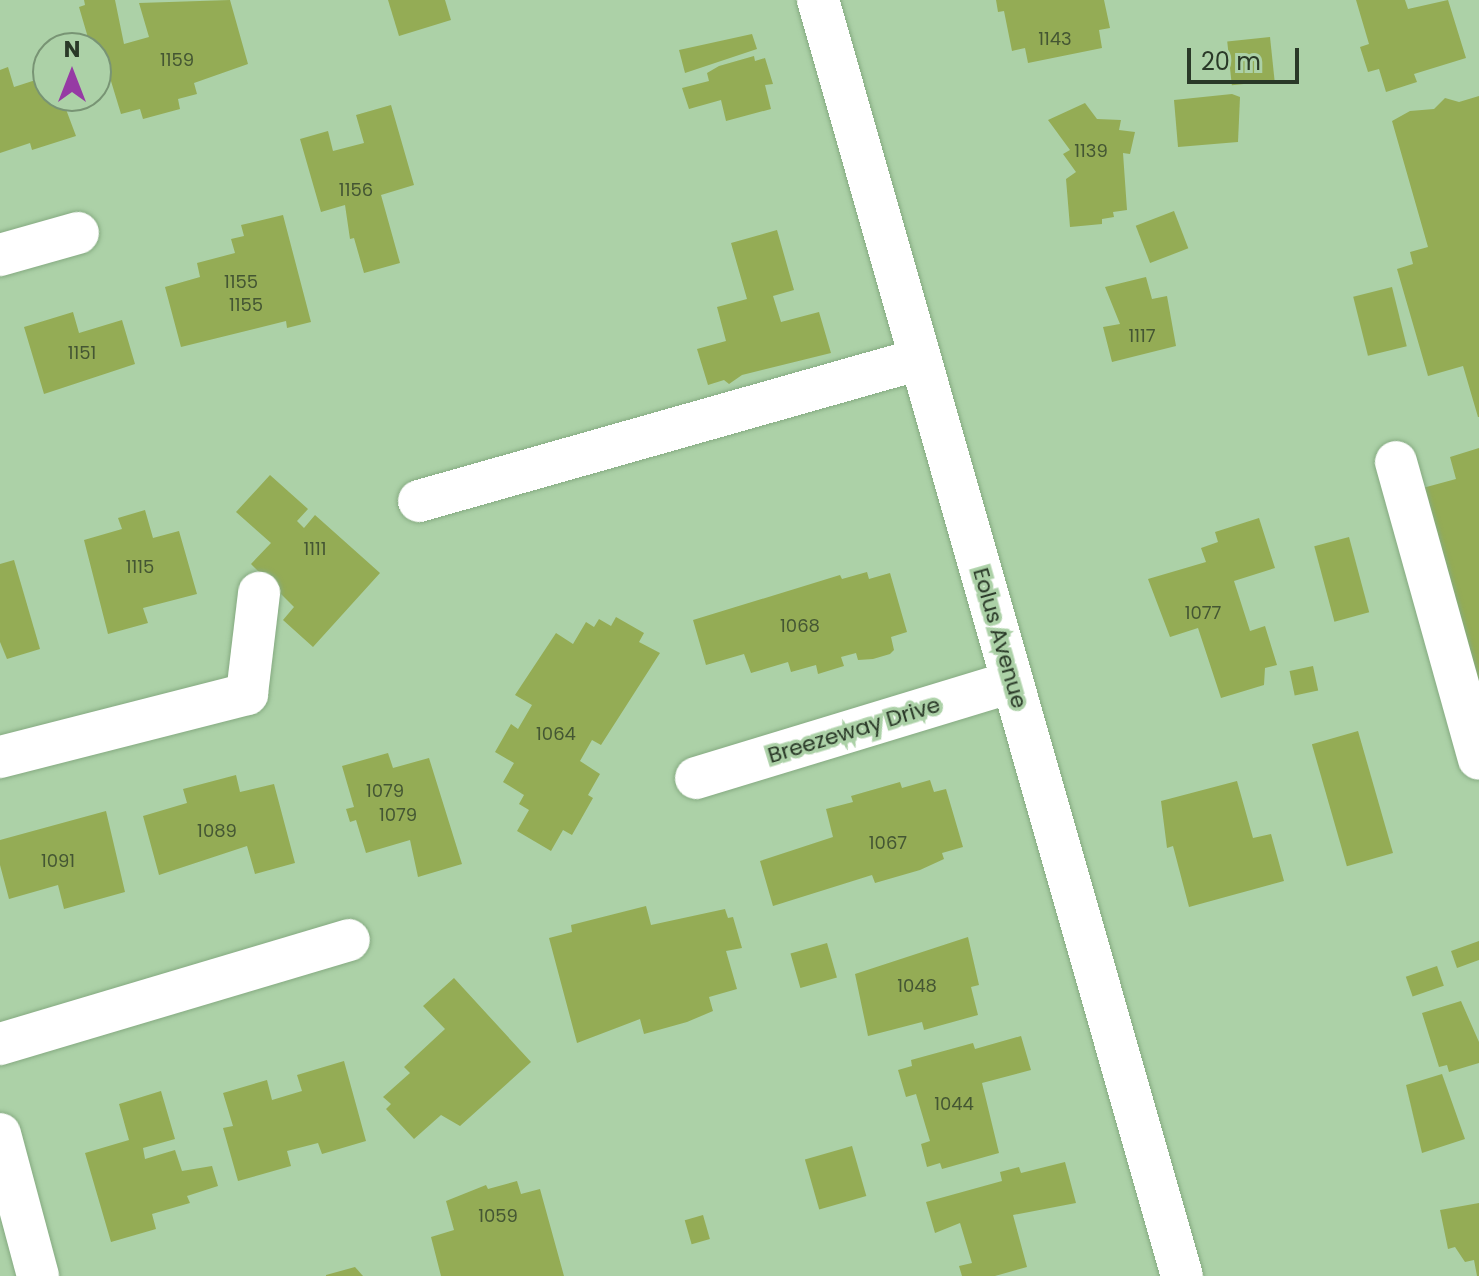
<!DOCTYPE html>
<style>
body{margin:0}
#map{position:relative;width:1479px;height:1276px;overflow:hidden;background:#acd1a7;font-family:Poppins,sans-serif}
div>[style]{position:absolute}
.building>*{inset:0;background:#94ac55;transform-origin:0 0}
.roads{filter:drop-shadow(0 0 2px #85aa81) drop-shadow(0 0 2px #85aa81)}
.minor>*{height:42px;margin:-21px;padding:0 21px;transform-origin:21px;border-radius:21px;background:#fff}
span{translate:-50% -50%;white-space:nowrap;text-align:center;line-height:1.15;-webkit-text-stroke:7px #acd1a7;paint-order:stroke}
.number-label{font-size:18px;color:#445633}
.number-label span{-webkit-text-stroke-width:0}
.street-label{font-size:22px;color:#2a3928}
.north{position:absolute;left:32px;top:32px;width:80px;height:80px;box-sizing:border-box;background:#acd1a7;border:2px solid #789474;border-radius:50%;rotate:0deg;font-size:22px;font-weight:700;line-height:32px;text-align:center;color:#2a3928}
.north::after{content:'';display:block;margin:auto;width:28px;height:36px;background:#963aa4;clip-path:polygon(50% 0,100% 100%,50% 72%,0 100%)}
.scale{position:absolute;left:1187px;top:48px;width:112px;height:36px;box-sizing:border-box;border:4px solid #2a3928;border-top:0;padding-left:10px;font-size:24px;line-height:28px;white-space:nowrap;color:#2a3928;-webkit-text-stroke:6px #acd1a7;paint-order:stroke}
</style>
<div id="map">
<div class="building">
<i style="clip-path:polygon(84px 0,115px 0,124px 44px,149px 37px,139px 3px,230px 0,248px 64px,194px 83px,197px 94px,178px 99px,180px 109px,143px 119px,140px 109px,121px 114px,107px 68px,97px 70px,96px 48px,91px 48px,79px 7px,85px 5px)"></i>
<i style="clip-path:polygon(388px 0,445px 0,451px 20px,399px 36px)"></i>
<i style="clip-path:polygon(996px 0,1104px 0,1110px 28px,1099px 30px,1102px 48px,1028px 63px,1025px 48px,1012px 51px,1004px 11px,998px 12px)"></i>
<i style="clip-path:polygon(1356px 0,1405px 0,1408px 9px,1448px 0,1466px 58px,1414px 74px,1417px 82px,1386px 92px,1379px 69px,1368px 72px,1360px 47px,1369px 44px)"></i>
<i style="clip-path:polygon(752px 34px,757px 49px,685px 73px,679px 50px)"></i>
<i style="left:1270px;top:37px;width:44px;height:43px;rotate:84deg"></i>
<i style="clip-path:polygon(754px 56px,755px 61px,765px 58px,773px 84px,765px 85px,771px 109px,726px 121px,721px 100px,689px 109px,682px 88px,709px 81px,707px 73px,719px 66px)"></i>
<i style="clip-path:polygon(8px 67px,14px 87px,48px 76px,48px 96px,61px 96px,76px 136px,32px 150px,30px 143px,0 153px,0 70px)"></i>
<i style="clip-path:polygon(1232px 94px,1240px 97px,1238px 142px,1178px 147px,1174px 100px)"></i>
<i style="clip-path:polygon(1479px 96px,1479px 417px,1478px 417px,1463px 366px,1428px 376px,1397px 269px,1413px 264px,1410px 252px,1428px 247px,1392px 121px,1410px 111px,1434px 109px,1445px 98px,1459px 102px)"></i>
<i style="clip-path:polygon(1085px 103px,1097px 119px,1121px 120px,1119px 130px,1135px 132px,1130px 154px,1123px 153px,1127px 210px,1113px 212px,1114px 217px,1102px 219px,1102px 224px,1070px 227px,1066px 179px,1076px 172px,1063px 154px,1070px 150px,1048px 120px)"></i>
<i style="clip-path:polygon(391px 105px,414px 185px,381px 195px,400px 263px,364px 273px,354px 238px,350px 239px,345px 205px,321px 212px,300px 139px,328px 131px,333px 151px,364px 143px,356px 115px)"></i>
<i style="left:1174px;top:211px;width:40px;height:41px;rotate:69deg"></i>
<i style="clip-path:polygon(283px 215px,311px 322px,287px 328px,286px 321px,181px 347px,165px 287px,200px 277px,197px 263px,235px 253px,231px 239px,244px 236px,241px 225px)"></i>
<i style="clip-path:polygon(777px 230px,794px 290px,773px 296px,781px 322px,819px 312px,831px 353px,742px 375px,729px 384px,724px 380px,708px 385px,697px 349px,726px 341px,717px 307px,747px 299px,731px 243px)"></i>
<i style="clip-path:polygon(1146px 277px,1152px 299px,1167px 296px,1176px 346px,1112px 362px,1103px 327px,1120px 324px,1105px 287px)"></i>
<i style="left:1392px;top:287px;width:61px;height:40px;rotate:76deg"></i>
<i style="clip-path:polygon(73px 312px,79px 333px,122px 320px,135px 364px,44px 394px,24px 327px)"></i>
<i style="clip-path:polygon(1479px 448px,1479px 695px,1419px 489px,1456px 479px,1450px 457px)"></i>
<i style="clip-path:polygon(270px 475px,308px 509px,297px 521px,304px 528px,315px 515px,380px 573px,313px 647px,283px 620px,294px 607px,251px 564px,271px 543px,236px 512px)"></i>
<i style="clip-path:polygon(145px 510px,153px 538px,179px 531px,197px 594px,143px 608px,148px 623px,108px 634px,84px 540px,122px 529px,118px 518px)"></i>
<i style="clip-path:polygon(1259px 518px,1275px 568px,1234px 581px,1250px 631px,1265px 626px,1277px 665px,1265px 668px,1264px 685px,1221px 698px,1198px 628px,1170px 637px,1148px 579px,1206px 562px,1201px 548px,1218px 542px,1215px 532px)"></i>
<i style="left:1349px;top:537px;width:78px;height:36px;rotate:75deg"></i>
<i style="clip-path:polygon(14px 560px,40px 649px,7px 659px,0 642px,0 564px)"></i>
<i style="clip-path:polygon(867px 572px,869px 579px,890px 573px,907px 632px,891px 637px,894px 650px,890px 654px,873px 659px,858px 660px,856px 653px,841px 657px,844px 666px,818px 674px,816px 665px,791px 672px,788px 662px,751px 673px,744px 654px,706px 665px,693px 620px,840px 575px,842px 579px)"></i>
<i style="clip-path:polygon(616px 617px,644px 633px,639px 642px,660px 653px,601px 745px,592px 740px,580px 761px,600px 774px,588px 795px,593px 798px,572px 835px,563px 830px,551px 851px,517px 831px,529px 810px,519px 804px,524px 795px,503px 782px,514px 763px,495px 752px,511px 724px,518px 729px,532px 705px,515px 695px,556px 633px,573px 644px,586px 622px,594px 627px,599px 619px,611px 626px)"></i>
<i style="left:1313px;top:666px;width:25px;height:24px;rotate:78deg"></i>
<i style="left:1358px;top:731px;width:127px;height:48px;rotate:74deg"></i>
<i style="clip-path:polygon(388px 753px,393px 768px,429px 758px,462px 864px,418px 877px,410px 840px,366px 853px,356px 820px,350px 822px,346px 809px,354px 807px,342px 766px)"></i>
<i style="clip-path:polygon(236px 775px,240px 792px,274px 784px,295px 863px,255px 874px,247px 846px,159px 875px,143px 816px,187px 803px,183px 789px)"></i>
<i style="clip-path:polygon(930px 780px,934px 792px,946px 789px,963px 847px,942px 853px,944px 859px,920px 870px,875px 883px,872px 875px,773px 906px,760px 861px,833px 837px,826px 809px,853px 802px,851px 796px,900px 782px,902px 788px)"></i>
<i style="clip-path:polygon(1237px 781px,1253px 838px,1271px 834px,1284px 881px,1189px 907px,1173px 846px,1167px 848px,1161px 801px)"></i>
<i style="clip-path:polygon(106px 811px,125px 892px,64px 909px,58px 885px,9px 899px,0 865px,0 840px)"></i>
<i style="clip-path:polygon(646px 906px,651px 925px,725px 909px,728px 918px,733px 917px,742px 948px,726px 951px,737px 989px,709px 997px,713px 1011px,687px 1022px,644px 1034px,640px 1019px,577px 1043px,549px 938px,572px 932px,571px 925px)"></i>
<i style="clip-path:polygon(968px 937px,979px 985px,971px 987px,978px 1015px,924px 1030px,922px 1022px,868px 1036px,855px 974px)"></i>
<i style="clip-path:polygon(1479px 941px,1479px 960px,1457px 968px,1451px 951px)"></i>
<i style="left:827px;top:943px;width:36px;height:38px;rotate:74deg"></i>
<i style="left:1437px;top:966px;width:21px;height:33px;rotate:71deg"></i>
<i style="clip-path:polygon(454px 978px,531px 1062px,460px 1126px,441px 1115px,414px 1139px,386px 1109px,391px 1104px,383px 1097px,410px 1073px,404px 1067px,445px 1029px,423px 1006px)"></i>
<i style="clip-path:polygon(1461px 1001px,1479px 1042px,1479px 1063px,1449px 1072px,1447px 1065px,1439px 1067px,1422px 1013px)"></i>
<i style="clip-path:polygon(1021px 1036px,1031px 1070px,982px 1083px,999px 1153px,942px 1169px,940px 1163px,927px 1167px,921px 1144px,930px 1141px,916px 1094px,906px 1097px,898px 1070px,912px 1066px,911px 1060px,973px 1043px,975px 1049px)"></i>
<i style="clip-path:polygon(344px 1061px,366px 1141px,322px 1154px,318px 1143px,287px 1151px,291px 1166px,238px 1181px,223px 1128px,233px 1126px,223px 1093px,267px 1080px,272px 1100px,302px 1091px,297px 1075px)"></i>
<i style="clip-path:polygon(1442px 1074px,1465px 1139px,1422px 1153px,1406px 1085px)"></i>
<i style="clip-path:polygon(161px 1091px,175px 1139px,143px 1148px,145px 1159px,175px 1150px,182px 1171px,212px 1166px,218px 1186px,187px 1196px,190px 1203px,152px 1214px,156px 1229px,111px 1242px,85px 1153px,129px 1140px,119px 1104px)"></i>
<i style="left:852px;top:1146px;width:52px;height:49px;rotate:74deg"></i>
<i style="clip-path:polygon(1065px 1162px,1076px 1203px,1013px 1215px,1027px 1267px,995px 1276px,962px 1276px,959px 1266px,972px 1263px,960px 1223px,935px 1233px,926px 1202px,1002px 1181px,1000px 1172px,1019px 1167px,1021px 1173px)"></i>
<i style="clip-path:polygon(517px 1181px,521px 1194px,540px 1189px,564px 1276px,441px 1276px,431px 1237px,454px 1230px,446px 1201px,486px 1185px,488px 1189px)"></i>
<i style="clip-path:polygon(1479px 1203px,1479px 1276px,1477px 1276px,1474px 1260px,1465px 1262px,1455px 1247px,1448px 1249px,1440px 1210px)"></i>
<i style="left:703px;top:1215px;width:25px;height:19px;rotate:74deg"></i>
<i style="clip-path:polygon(355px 1267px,363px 1276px,326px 1276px,326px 1275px)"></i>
</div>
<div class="roads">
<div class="minor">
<i style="left:818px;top:0;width:1327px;rotate:74.08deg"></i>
<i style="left:0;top:255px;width:81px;rotate:-15.8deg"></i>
<i style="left:1396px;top:462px;width:308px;rotate:74.4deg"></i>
<i style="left:419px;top:501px;width:521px;rotate:-15.82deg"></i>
<i style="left:0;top:757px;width:255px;rotate:-14.3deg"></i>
<i style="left:247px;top:694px;width:102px;rotate:-83.2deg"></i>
<i style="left:696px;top:778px;width:330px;rotate:-16.9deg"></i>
<i style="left:0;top:1044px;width:364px;rotate:-16.6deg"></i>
<i style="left:0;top:1134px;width:147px;rotate:75deg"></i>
</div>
</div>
<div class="number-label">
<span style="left:1055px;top:39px">1143</span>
<span style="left:177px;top:60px">1159</span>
<span style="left:1091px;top:151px">1139</span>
<span style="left:356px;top:190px">1156</span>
<span style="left:241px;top:282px">1155</span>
<span style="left:246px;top:305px">1155</span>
<span style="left:1142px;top:336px">1117</span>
<span style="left:82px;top:353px">1151</span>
<span style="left:315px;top:549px">1111</span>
<span style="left:140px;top:567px">1115</span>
<span style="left:1203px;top:613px">1077</span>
<span style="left:800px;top:626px">1068</span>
<span style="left:556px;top:734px">1064</span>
<span style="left:385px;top:791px">1079</span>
<span style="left:398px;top:815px">1079</span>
<span style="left:217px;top:831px">1089</span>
<span style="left:888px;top:843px">1067</span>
<span style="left:58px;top:861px">1091</span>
<span style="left:917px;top:986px">1048</span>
<span style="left:954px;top:1104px">1044</span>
<span style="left:498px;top:1216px">1059</span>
</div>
<div class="street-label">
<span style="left:1000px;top:638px;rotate:74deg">Eolus Avenue</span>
<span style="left:854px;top:730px;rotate:-17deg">Breezeway Drive</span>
</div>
<div class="north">N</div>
<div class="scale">20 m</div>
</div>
